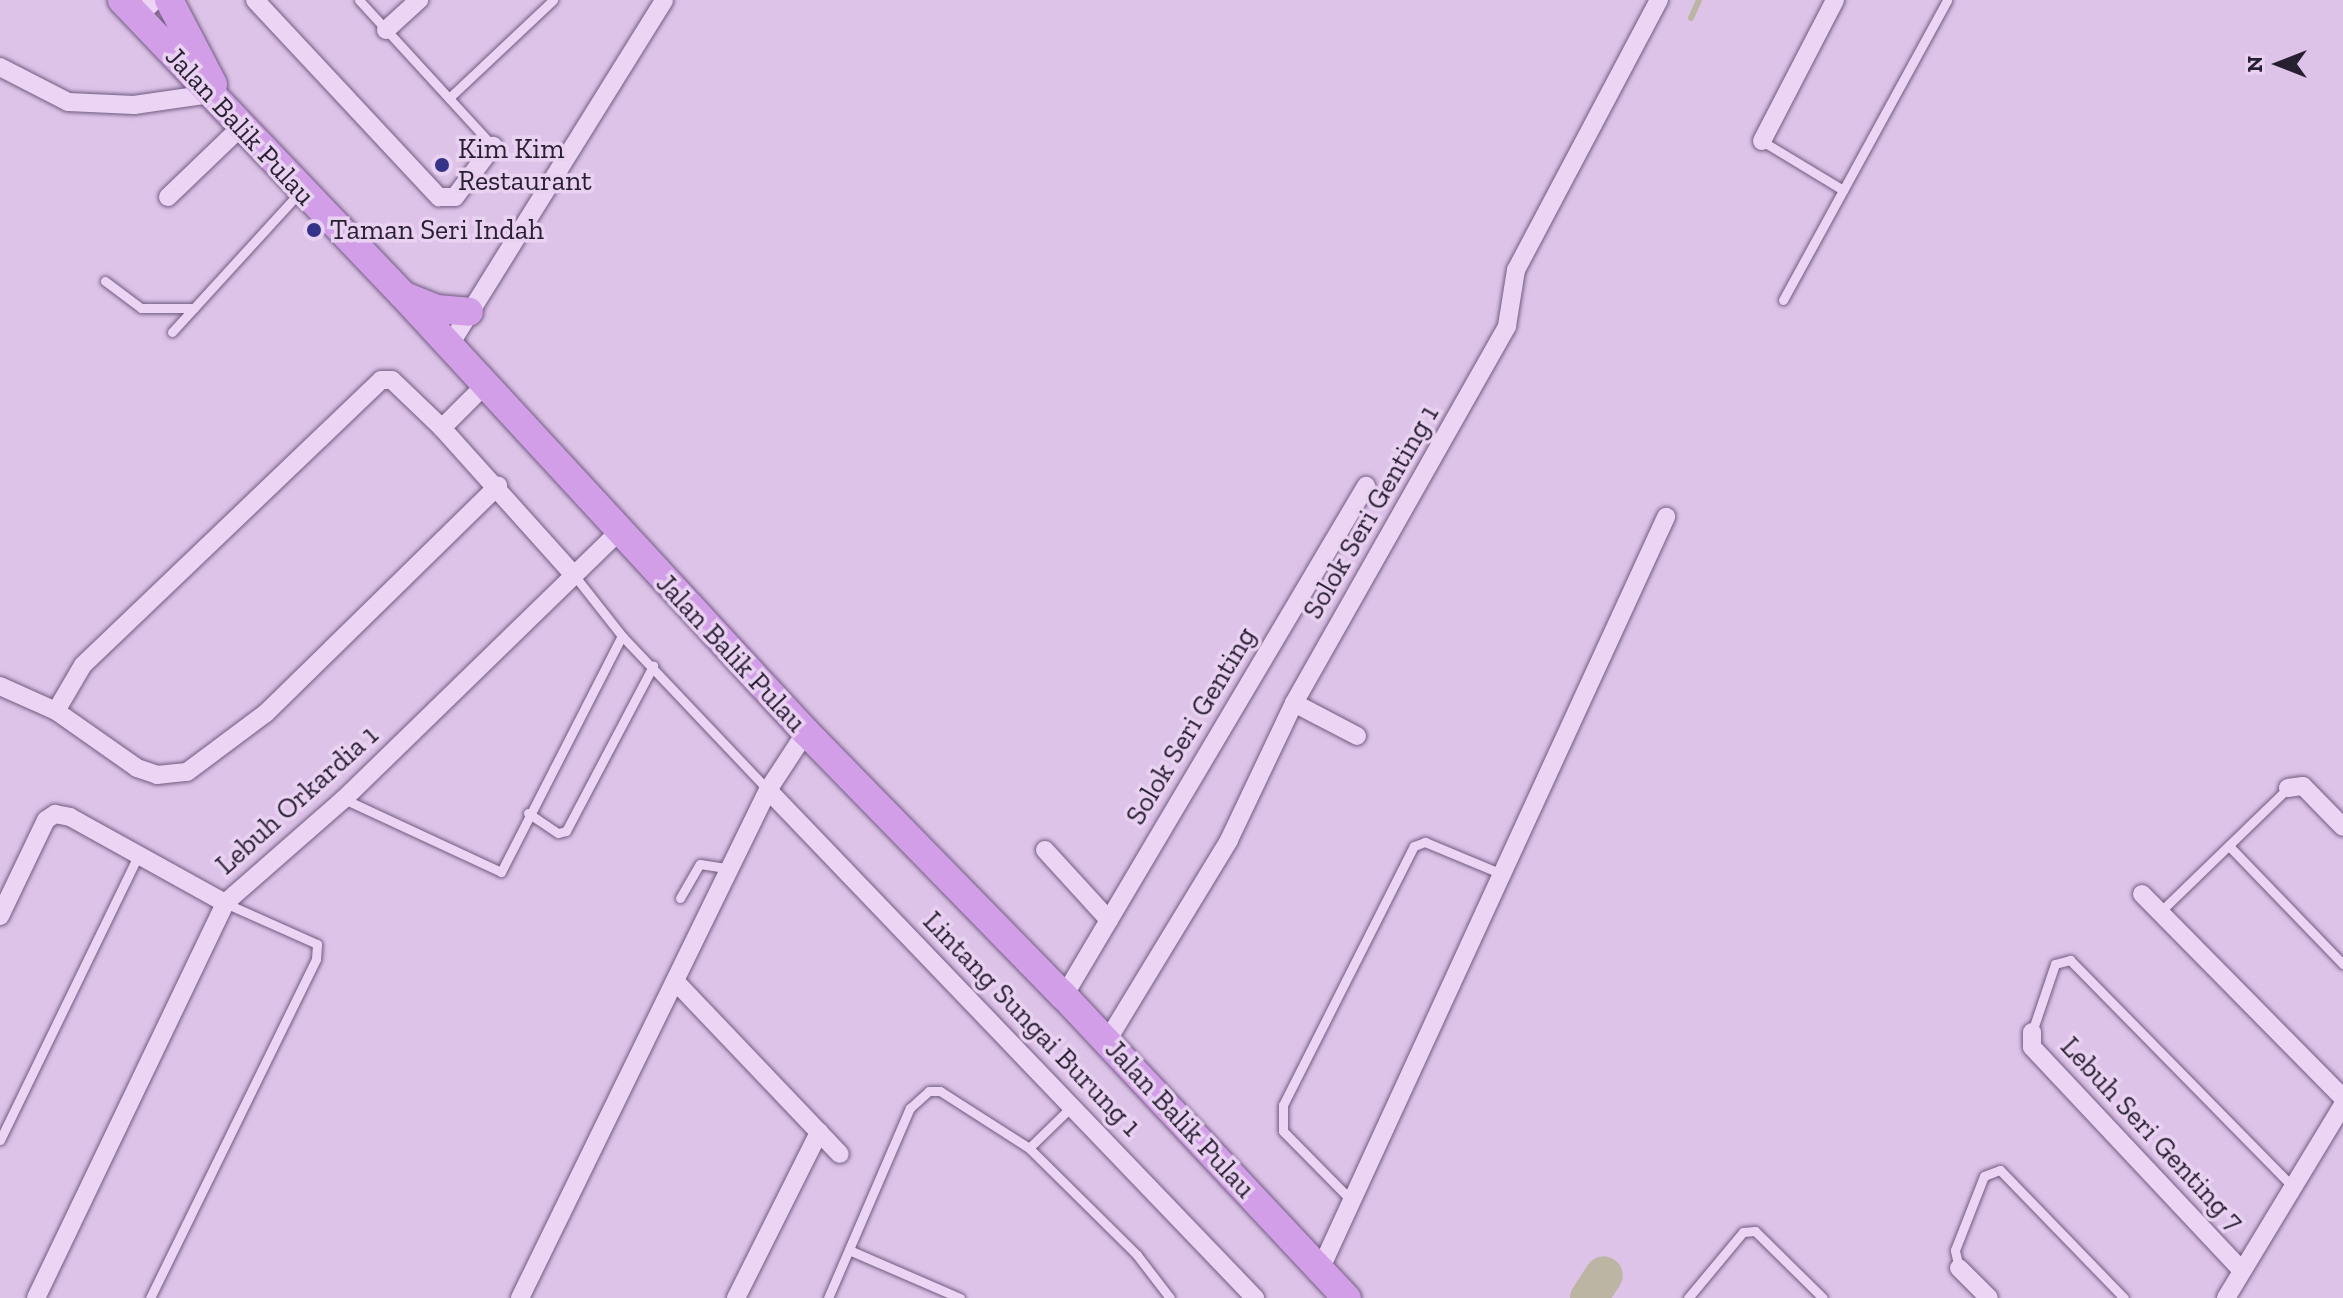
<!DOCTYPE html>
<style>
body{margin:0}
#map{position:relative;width:2343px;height:1298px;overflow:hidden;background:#dec3e8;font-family:"Zilla Slab",serif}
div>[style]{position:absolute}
.stream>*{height:6px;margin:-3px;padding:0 3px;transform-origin:3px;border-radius:3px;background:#bcb5a4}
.river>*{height:38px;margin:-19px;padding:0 19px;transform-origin:19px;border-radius:19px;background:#bcb5a4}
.roads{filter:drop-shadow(0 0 2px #705c80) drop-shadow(0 0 2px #705c80)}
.lane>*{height:9px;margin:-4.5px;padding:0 4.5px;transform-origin:4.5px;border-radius:4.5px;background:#ecd5f4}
.street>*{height:18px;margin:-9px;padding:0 9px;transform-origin:9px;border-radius:9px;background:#ecd5f4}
.primary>*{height:28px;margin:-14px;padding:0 14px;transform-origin:14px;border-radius:14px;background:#d29ee8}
.dots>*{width:22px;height:22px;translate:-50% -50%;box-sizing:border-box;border:4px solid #e8d1f1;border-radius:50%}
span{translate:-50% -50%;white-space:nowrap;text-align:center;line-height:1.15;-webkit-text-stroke:7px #e8d1f1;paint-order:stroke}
.street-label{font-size:28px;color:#281e32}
.poi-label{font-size:28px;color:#281e32}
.left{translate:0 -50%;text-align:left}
.north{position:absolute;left:2239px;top:24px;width:80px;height:80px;-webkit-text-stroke:6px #e8d1f1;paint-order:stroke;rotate:270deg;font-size:22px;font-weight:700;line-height:32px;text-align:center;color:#281e32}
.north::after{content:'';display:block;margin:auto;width:28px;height:36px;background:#281e32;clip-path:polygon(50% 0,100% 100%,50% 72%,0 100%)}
</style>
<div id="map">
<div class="stream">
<i style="left:1691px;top:18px;width:20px;rotate:-66deg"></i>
</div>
<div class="river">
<i style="left:1589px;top:1298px;width:27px;rotate:-57deg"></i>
</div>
<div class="roads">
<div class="lane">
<i style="left:359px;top:0;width:198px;rotate:47.5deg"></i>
<i style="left:449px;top:98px;width:143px;rotate:-43.3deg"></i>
<i style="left:1762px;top:141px;width:95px;rotate:31.2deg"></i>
<i style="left:105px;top:281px;width:45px;rotate:36.9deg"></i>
<i style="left:141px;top:308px;width:53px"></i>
<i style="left:1783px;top:300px;width:342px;rotate:-61.3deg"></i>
<i style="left:172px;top:332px;width:188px;rotate:-47.6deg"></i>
<i style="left:574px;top:575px;width:78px;rotate:51.8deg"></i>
<i style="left:622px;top:636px;width:212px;rotate:46.5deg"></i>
<i style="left:344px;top:799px;width:173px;rotate:24.9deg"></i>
<i style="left:501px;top:872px;width:265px;rotate:-62.9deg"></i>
<i style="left:528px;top:813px;width:36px;rotate:34deg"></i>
<i style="left:558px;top:833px;width:8px;rotate:-14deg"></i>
<i style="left:566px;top:831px;width:187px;rotate:-62.2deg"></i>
<i style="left:2230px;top:847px;width:163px;rotate:46deg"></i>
<i style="left:680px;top:898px;width:39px;rotate:-60deg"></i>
<i style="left:700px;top:864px;width:32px;rotate:9deg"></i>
<i style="left:2160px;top:912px;width:178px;rotate:-44.1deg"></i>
<i style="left:2032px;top:1032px;width:72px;rotate:-71.3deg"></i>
<i style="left:2055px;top:964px;width:16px;rotate:-15deg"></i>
<i style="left:2070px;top:960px;width:318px;rotate:45.5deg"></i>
<i style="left:0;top:1140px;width:316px;rotate:-64.1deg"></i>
<i style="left:1029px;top:1148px;width:60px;rotate:-44.3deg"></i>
<i style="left:1352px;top:1201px;width:98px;rotate:-134.6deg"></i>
<i style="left:1283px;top:1131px;width:26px;rotate:-90deg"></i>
<i style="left:1283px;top:1105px;width:290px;rotate:-63.2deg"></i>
<i style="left:1414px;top:846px;width:12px;rotate:-20deg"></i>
<i style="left:1425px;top:842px;width:83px;rotate:22.6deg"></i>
<i style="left:849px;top:1250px;width:121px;rotate:23.4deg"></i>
<i style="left:1959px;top:1268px;width:18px;rotate:-103deg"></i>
<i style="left:1955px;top:1250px;width:79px;rotate:-68.6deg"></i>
<i style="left:1984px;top:1176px;width:17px;rotate:-21deg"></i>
<i style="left:2000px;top:1170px;width:178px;rotate:45.9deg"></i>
<i style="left:150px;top:1298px;width:377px;rotate:-63.9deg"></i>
<i style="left:316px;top:959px;width:15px;rotate:-86deg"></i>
<i style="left:317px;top:944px;width:101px;rotate:-156deg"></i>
<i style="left:828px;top:1298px;width:207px;rotate:-66.7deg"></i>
<i style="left:910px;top:1108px;width:25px;rotate:-42deg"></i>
<i style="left:929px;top:1091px;width:11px"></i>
<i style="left:940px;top:1091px;width:106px;rotate:32.6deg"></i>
<i style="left:1029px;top:1148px;width:152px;rotate:44.7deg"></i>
<i style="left:1137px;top:1255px;width:54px;rotate:52.5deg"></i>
<i style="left:1688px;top:1298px;width:86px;rotate:-50.2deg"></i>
<i style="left:1743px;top:1232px;width:12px;rotate:-5deg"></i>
<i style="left:1755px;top:1231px;width:95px;rotate:44.6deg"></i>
</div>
<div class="street">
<i style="left:255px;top:0;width:270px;rotate:47deg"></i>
<i style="left:439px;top:197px;width:16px"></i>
<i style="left:455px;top:197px;width:64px;rotate:-53.3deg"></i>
<i style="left:138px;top:17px;width:24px;rotate:-45deg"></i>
<i style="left:386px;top:30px;width:45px;rotate:-42.3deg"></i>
<i style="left:0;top:67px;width:76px;rotate:27.2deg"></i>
<i style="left:68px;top:102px;width:66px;rotate:2.6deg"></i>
<i style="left:134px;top:105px;width:77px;rotate:-8.2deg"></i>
<i style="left:1762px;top:141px;width:159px;rotate:-62.6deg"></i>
<i style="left:168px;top:197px;width:100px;rotate:-43.8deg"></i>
<i style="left:449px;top:346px;width:407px;rotate:-58.1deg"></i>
<i style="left:442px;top:428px;width:61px;rotate:-45deg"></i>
<i style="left:0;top:686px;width:61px;rotate:24.1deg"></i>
<i style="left:56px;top:711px;width:99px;rotate:35.1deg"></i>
<i style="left:137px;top:768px;width:21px;rotate:19deg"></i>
<i style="left:157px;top:775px;width:30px;rotate:-6deg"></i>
<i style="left:187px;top:772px;width:99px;rotate:-36.8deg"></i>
<i style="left:266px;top:713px;width:325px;rotate:-44.4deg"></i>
<i style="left:1294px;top:703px;width:71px;rotate:27.6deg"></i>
<i style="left:56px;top:711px;width:53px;rotate:-59.6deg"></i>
<i style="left:83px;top:665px;width:412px;rotate:-43.7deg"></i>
<i style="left:381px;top:380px;width:11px"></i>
<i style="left:392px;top:380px;width:69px;rotate:43.8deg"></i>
<i style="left:442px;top:428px;width:198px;rotate:48.1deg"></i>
<i style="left:2288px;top:788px;width:15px;rotate:-8deg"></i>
<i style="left:2303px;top:786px;width:57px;rotate:45.7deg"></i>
<i style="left:768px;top:790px;width:704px;rotate:46.21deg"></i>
<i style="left:1045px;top:850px;width:95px;rotate:47.6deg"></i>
<i style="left:2142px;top:894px;width:286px;rotate:45.4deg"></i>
<i style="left:0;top:916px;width:106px;rotate:-64.4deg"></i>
<i style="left:46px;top:820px;width:11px;rotate:-34deg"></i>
<i style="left:55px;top:814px;width:15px;rotate:11deg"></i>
<i style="left:70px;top:817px;width:177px;rotate:29deg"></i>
<i style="left:677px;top:983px;width:236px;rotate:46.4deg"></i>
<i style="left:1064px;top:996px;width:593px;rotate:-59.37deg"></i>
<i style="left:2032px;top:1032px;width:15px;rotate:90deg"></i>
<i style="left:2032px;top:1047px;width:307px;rotate:46.8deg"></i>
<i style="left:1107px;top:1041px;width:235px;rotate:-58.7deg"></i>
<i style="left:1229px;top:840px;width:152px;rotate:-64.6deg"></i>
<i style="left:1294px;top:703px;width:433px;rotate:-60.5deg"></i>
<i style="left:1507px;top:326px;width:57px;rotate:-80.9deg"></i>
<i style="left:1516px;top:270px;width:306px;rotate:-62.1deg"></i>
<i style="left:1959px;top:1268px;width:42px;rotate:45deg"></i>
<i style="left:1320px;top:1270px;width:829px;rotate:-65.32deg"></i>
<i style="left:36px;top:1298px;width:438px;rotate:-64.4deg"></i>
<i style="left:225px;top:903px;width:158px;rotate:-41.2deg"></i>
<i style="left:344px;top:799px;width:382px;rotate:-44.2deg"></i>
<i style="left:520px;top:1298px;width:565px;rotate:-63.98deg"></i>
<i style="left:768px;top:790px;width:69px;rotate:-56.8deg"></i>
<i style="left:736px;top:1298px;width:186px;rotate:-63.4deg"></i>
<i style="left:2226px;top:1298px;width:226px;rotate:-58.8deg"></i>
</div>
<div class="primary">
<i style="left:122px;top:0;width:407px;rotate:46.4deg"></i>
<i style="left:403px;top:295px;width:594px;rotate:47.32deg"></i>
<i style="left:806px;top:732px;width:369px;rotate:45.7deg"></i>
<i style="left:1064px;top:996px;width:414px;rotate:46.9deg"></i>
<i style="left:169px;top:0;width:95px;rotate:62.4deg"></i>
<i style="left:407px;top:297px;width:32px;rotate:22deg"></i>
<i style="left:437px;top:309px;width:32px;rotate:5deg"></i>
</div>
</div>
<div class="dots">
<i style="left:442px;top:165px;background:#343388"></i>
<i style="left:314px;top:230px;background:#343388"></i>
</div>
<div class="street-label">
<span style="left:240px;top:126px;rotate:47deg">Jalan Balik Pulau</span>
<span style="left:1371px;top:512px;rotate:-60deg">Solok Seri Genting 1</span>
<span style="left:731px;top:653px;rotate:47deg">Jalan Balik Pulau</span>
<span style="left:1191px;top:726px;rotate:-59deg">Solok Seri Genting</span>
<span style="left:297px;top:800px;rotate:-42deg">Lebuh Orkardia 1</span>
<span style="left:1032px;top:1024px;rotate:46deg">Lintang Sungai Burung 1</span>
<span style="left:1180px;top:1119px;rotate:47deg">Jalan Balik Pulau</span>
<span style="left:2152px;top:1134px;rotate:47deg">Lebuh Seri Genting 7</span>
</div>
<div class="poi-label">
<span class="left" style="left:458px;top:165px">Kim Kim<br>Restaurant</span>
<span class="left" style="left:330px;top:230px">Taman Seri Indah</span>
</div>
<div class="north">N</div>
</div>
